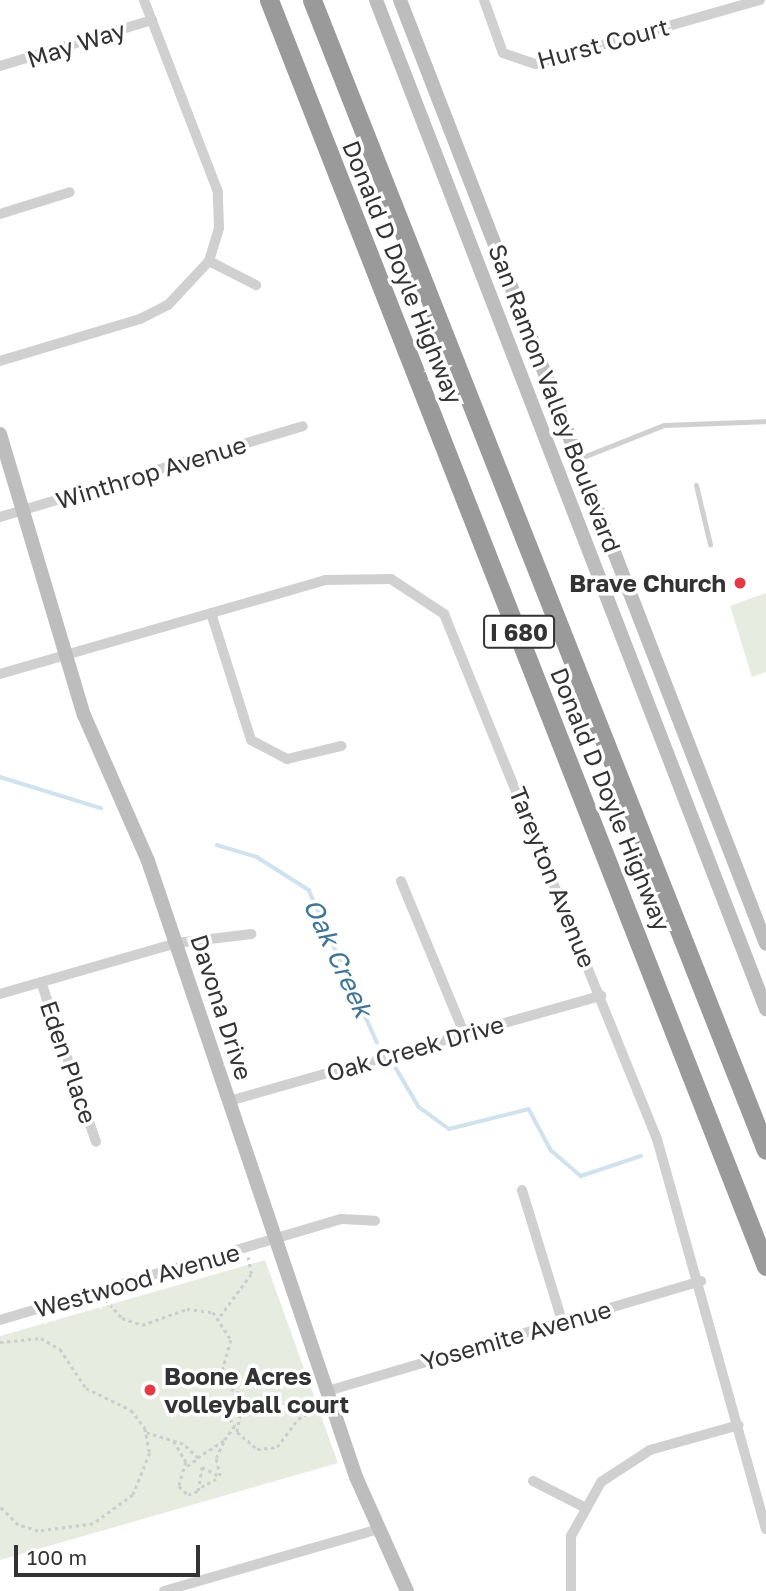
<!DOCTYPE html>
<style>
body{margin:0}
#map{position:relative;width:766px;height:1591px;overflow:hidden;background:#fff;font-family:"Golos Text",sans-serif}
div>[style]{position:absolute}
.green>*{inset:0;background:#e6ecdf}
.stream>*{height:3.5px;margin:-1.75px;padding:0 1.75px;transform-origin:1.75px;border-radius:1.75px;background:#cfe2ee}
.path>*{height:2.5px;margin-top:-1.25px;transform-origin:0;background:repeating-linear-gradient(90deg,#cdcdcd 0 3.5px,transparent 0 7px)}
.lane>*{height:5px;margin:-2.5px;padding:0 2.5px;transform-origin:2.5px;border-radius:2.5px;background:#d0d0d0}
.street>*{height:10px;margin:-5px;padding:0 5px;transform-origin:5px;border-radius:5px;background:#d0d0d0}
.secondary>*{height:14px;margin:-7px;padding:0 7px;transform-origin:7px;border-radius:7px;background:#bdbdbd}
.highway>*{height:19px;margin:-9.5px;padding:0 9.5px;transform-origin:9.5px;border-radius:9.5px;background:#9a9a9a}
.dots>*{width:19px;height:19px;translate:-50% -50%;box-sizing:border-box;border:4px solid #fff;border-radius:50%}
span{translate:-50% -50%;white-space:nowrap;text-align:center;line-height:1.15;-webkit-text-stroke:7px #fff;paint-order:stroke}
.shield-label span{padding:2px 5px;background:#fff;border:2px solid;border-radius:5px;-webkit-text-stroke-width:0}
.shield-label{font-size:23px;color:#333;font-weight:700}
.street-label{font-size:24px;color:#333}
.poi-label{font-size:24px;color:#333;font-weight:700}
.right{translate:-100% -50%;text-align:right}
.left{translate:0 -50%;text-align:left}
.water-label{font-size:26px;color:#3f7597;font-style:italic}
.scale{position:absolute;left:14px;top:1545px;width:186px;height:32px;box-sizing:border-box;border:4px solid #333;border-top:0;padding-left:9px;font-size:21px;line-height:24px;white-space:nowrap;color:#333;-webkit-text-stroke:5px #fff;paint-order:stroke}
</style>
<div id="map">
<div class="green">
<i style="clip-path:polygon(766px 593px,766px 672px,752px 677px,730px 606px)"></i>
<i style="clip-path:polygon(265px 1260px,338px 1463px,0 1560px,0 1336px)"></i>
</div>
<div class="stream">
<i style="left:0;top:777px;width:106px;rotate:17.1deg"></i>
<i style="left:217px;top:845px;width:42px;rotate:16.7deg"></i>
<i style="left:257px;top:857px;width:62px;rotate:32.4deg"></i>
<i style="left:309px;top:890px;width:167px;rotate:65.9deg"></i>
<i style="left:396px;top:1068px;width:45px;rotate:59.5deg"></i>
<i style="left:419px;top:1107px;width:37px;rotate:36deg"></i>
<i style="left:449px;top:1129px;width:82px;rotate:-14deg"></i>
<i style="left:529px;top:1109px;width:47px;rotate:61.8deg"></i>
<i style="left:551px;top:1150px;width:40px;rotate:41deg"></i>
<i style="left:581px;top:1176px;width:63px;rotate:-18.4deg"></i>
</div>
<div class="path">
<i style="left:105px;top:1299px;width:25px;rotate:48deg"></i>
<i style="left:122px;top:1318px;width:21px;rotate:19deg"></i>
<i style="left:142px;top:1325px;width:48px;rotate:-19.6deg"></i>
<i style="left:187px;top:1309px;width:26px;rotate:7deg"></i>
<i style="left:213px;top:1312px;width:33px;rotate:57deg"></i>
<i style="left:231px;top:1340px;width:41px;rotate:105.4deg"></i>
<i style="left:220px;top:1380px;width:20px;rotate:37deg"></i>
<i style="left:236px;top:1392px;width:28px;rotate:103deg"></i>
<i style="left:230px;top:1419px;width:9px;rotate:54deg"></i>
<i style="left:235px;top:1426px;width:19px;rotate:126deg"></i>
<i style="left:224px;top:1441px;width:31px;rotate:147deg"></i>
<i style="left:198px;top:1458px;width:21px;rotate:-137deg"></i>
<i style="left:183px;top:1444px;width:38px;rotate:-163deg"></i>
<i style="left:220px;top:1316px;width:52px;rotate:-53.6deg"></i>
<i style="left:251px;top:1274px;width:17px;rotate:-100deg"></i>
<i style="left:0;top:1342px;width:41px;rotate:-5.6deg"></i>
<i style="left:41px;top:1338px;width:22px;rotate:30deg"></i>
<i style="left:60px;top:1349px;width:47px;rotate:56.3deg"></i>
<i style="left:86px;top:1388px;width:50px;rotate:26.1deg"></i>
<i style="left:131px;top:1410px;width:23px;rotate:52deg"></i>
<i style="left:145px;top:1428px;width:25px;rotate:79deg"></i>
<i style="left:150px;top:1453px;width:45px;rotate:112deg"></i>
<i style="left:133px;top:1495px;width:49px;rotate:144.1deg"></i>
<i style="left:93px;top:1524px;width:55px;rotate:172.7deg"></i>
<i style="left:38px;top:1531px;width:21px;rotate:-163deg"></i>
<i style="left:18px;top:1525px;width:25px;rotate:-135deg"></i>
<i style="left:236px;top:1392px;width:8px;rotate:14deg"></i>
<i style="left:244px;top:1394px;width:39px;rotate:100deg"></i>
<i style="left:237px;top:1432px;width:26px;rotate:40deg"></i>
<i style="left:257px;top:1449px;width:20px;rotate:-6deg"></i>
<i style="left:277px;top:1447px;width:35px;rotate:-53deg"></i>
<i style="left:298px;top:1419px;width:23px;rotate:-29deg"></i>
<i style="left:174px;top:1441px;width:24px;rotate:60deg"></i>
<i style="left:186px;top:1462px;width:25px;rotate:106deg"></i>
<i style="left:179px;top:1486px;width:13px;rotate:45deg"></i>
<i style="left:188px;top:1495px;width:11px;rotate:-22deg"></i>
<i style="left:198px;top:1491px;width:24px;rotate:-81deg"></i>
<i style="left:202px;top:1467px;width:20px;rotate:27deg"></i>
<i style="left:220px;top:1476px;width:18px;rotate:-103deg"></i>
<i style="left:216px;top:1458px;width:19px;rotate:-65deg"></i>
<i style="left:187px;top:1466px;width:14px;rotate:-36deg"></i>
<i style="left:201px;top:1487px;width:17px;rotate:-28deg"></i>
</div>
<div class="lane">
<i style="left:578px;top:459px;width:92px;rotate:-21.6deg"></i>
<i style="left:664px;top:425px;width:102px;rotate:-2.2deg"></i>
<i style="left:696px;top:485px;width:61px;rotate:76.7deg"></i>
</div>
<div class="street">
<i style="left:484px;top:0;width:56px;rotate:70.3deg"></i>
<i style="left:503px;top:53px;width:34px;rotate:19deg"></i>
<i style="left:535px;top:64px;width:234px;rotate:-15.9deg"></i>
<i style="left:0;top:66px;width:159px;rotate:-16.8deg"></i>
<i style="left:0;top:214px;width:73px;rotate:-17.4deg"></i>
<i style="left:209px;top:261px;width:53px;rotate:27.1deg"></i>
<i style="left:0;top:361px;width:146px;rotate:-16.7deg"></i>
<i style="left:140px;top:319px;width:31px;rotate:-27deg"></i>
<i style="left:168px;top:305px;width:60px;rotate:-47deg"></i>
<i style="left:209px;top:261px;width:34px;rotate:-73deg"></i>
<i style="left:219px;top:228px;width:36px;rotate:-92deg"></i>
<i style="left:218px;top:192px;width:206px;rotate:-111.1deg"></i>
<i style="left:0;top:517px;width:316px;rotate:-16.7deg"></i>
<i style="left:211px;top:613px;width:133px;rotate:72.5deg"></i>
<i style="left:251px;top:740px;width:41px;rotate:27.8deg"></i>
<i style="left:287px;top:759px;width:56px;rotate:-13.5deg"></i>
<i style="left:0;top:674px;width:338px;rotate:-16.1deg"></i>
<i style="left:325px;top:580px;width:66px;rotate:-0.9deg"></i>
<i style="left:391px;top:579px;width:64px;rotate:33.4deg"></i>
<i style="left:444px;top:614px;width:567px;rotate:67.92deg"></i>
<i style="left:657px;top:1139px;width:405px;rotate:74.4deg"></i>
<i style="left:401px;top:881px;width:165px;rotate:67.5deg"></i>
<i style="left:41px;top:982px;width:169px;rotate:71deg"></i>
<i style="left:0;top:994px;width:184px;rotate:-16.1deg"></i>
<i style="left:177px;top:943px;width:75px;rotate:-6.9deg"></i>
<i style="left:229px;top:1101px;width:387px;rotate:-15.8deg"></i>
<i style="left:522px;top:1190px;width:137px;rotate:73deg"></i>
<i style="left:0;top:1320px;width:356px;rotate:-16.5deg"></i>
<i style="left:341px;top:1219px;width:34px;rotate:3deg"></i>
<i style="left:331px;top:1390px;width:386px;rotate:-16.4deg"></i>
<i style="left:533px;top:1481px;width:55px;rotate:27deg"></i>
<i style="left:164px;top:1591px;width:220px;rotate:-16.1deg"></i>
<i style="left:571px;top:1591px;width:55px;rotate:-90deg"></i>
<i style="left:571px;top:1536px;width:62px;rotate:-60.9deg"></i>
<i style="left:601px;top:1482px;width:59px;rotate:-33.1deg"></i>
<i style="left:650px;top:1450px;width:92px;rotate:-15.7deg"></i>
</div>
<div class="secondary">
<i style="left:376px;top:0;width:1082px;rotate:68.87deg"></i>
<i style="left:400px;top:0;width:1012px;rotate:68.81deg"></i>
<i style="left:0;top:434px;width:293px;rotate:73.4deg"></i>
<i style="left:84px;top:715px;width:159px;rotate:66.3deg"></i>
<i style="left:148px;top:861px;width:650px;rotate:71.34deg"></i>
<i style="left:356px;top:1477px;width:125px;rotate:65.9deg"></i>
</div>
<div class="highway">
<i style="left:269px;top:0;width:1360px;rotate:68.57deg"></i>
<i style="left:312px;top:0;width:1236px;rotate:68.46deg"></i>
</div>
<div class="dots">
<i style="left:740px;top:583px;background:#e63946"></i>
<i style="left:150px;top:1390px;background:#e63946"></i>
</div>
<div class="shield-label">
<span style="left:519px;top:632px">I 680</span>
</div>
<div class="street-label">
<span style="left:603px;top:43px;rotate:-15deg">Hurst Court</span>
<span style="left:76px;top:44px;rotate:-18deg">May Way</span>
<span style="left:403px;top:272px;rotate:68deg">Donald D Doyle Highway</span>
<span style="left:555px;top:398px;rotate:69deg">San Ramon Valley Boulevard</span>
<span style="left:151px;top:472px;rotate:-17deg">Winthrop Avenue</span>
<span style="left:611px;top:799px;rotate:68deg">Donald D Doyle Highway</span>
<span style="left:553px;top:877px;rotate:68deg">Tareyton Avenue</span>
<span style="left:222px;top:1007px;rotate:72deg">Davona Drive</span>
<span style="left:415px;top:1048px;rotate:-16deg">Oak Creek Drive</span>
<span style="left:69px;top:1062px;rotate:71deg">Eden Place</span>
<span style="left:137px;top:1280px;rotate:-16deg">Westwood Avenue</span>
<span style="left:516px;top:1335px;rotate:-16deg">Yosemite Avenue</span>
</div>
<div class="poi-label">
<span class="right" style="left:726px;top:583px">Brave Church</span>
<span class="left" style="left:164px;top:1390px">Boone Acres<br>volleyball court</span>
</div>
<div class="water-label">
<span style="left:338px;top:958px;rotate:65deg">Oak Creek</span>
</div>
<div class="scale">100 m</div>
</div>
